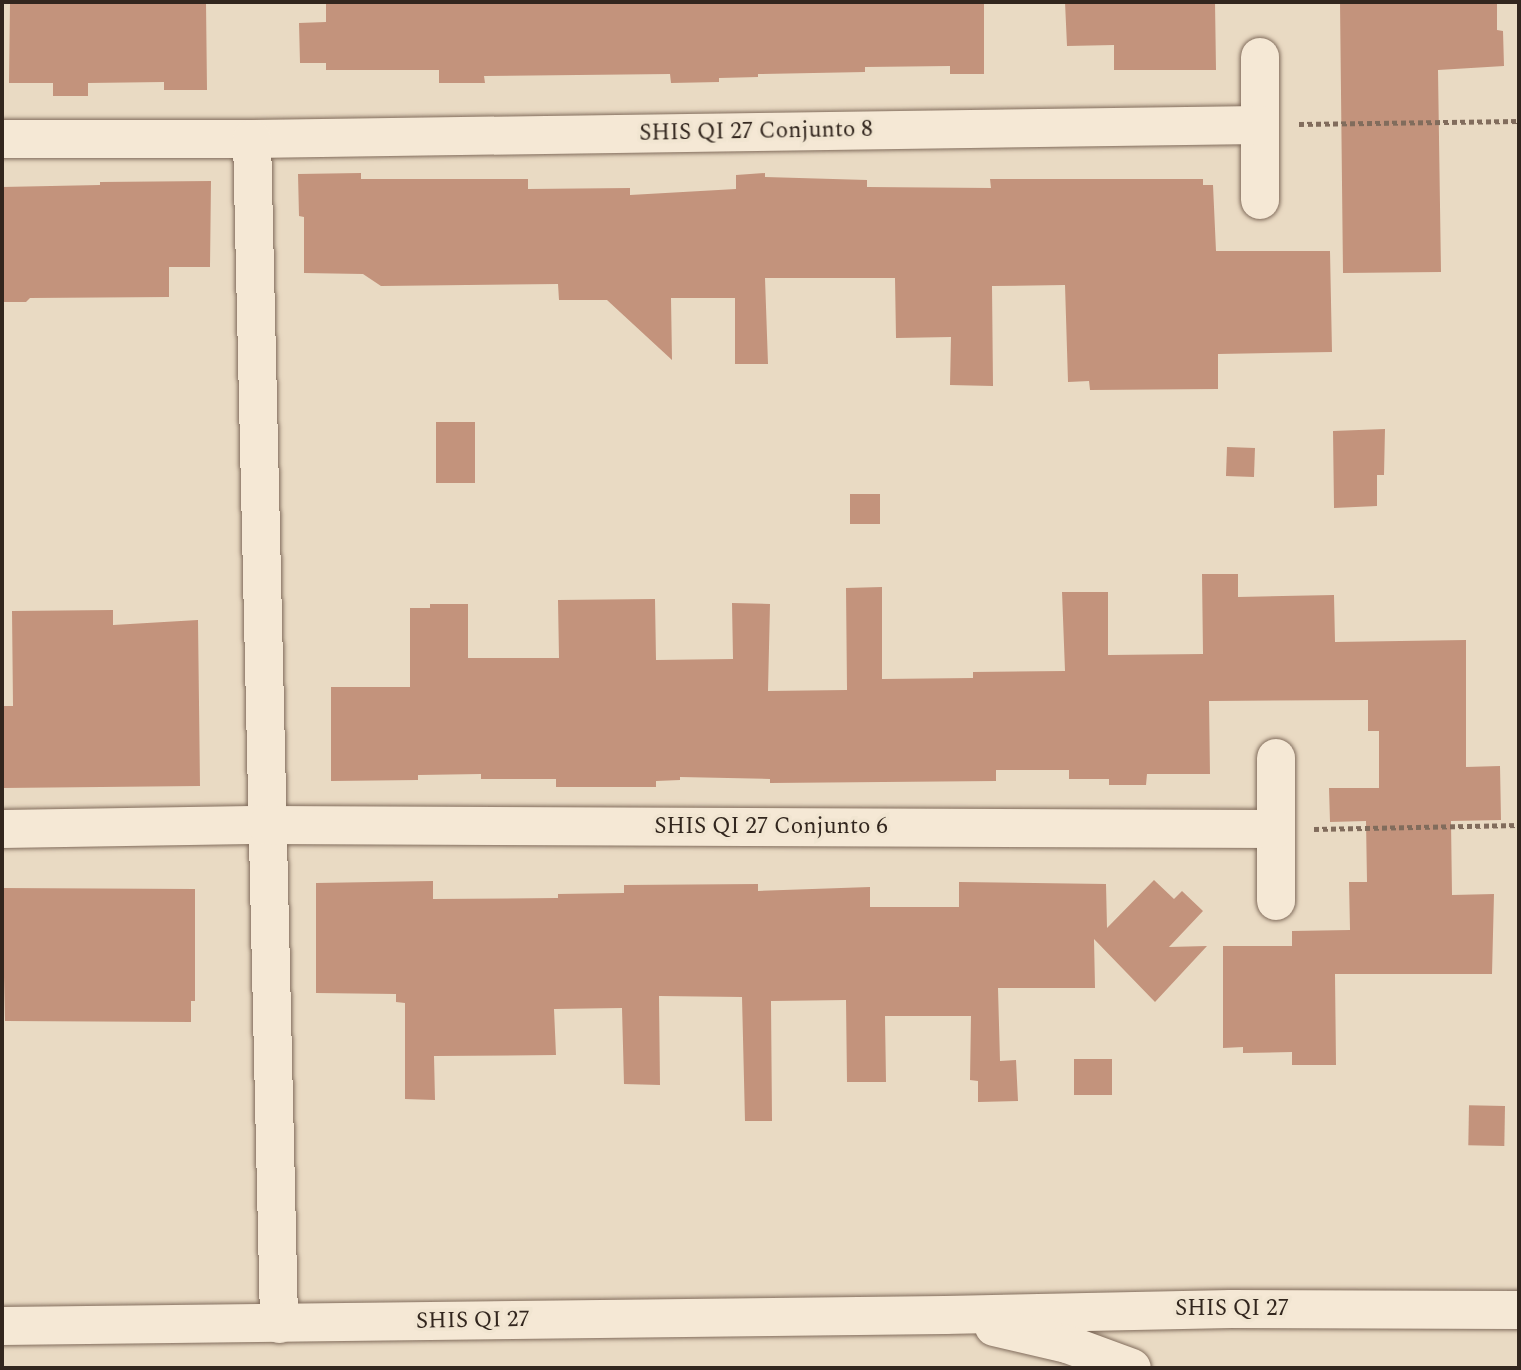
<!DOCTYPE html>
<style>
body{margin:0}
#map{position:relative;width:1521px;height:1370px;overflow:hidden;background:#e9dac3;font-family:Spectral,serif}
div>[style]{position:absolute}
.building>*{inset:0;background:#c3937c;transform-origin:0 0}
.path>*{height:4.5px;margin-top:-2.25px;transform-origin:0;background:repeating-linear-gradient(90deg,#816c5c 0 5px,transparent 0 8.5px)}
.roads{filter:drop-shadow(0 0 2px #816c5c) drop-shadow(0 0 2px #816c5c)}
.minor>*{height:38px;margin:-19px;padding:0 19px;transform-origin:19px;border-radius:19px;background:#f5e8d5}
span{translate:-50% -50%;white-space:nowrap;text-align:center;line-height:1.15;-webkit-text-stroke:7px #f1e5d1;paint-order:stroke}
.street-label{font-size:23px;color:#32261e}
.frame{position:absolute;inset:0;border:4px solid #32261e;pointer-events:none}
</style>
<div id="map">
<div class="building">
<i style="clip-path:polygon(10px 2px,206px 2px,207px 90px,164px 90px,164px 82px,88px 83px,88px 96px,53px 96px,53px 83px,9px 83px)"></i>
<i style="clip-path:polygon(326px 2px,984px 2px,984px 74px,950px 74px,950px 66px,865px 67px,865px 72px,758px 74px,758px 77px,719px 78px,719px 82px,671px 83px,670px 74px,484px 76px,485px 83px,439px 83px,439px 70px,326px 70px,326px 63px,300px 63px,299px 23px,326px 22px)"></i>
<i style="clip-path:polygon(1065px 2px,1215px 2px,1216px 70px,1114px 70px,1114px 45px,1067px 46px)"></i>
<i style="clip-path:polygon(1340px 2px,1497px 2px,1497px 30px,1503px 31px,1504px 66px,1438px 70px,1441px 272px,1343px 273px)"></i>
<i style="clip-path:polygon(361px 173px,361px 179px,528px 179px,528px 189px,630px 188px,630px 195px,736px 189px,736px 175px,765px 173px,765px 177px,867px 180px,867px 187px,991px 188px,990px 179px,1203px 179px,1203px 185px,1213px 185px,1216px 251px,1330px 251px,1332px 352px,1218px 354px,1218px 389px,1090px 390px,1089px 381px,1068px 382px,1065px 285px,992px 286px,993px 386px,950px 385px,951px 337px,896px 338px,895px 278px,765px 278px,768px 364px,735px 364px,735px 298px,671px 298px,672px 360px,607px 300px,559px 300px,558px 284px,381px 286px,363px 274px,304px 273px,304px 217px,299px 216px,298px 174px)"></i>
<i style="clip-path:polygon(211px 181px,210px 267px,169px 267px,169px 297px,30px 298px,26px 302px,2px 302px,2px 187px,100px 185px,100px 182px)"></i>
<i style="left:436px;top:422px;width:39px;height:61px"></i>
<i style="clip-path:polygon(1385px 429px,1384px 475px,1377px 475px,1377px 506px,1334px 508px,1333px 431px)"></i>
<i style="left:1227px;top:447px;width:28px;height:29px;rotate:2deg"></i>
<i style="left:850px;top:494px;width:30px;height:30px"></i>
<i style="clip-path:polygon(1202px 574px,1238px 574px,1238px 597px,1334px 595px,1335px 642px,1466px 640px,1466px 767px,1500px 766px,1501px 820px,1451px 821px,1452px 895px,1494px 894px,1492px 974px,1335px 974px,1336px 1065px,1292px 1065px,1292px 1052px,1243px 1053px,1243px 1047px,1223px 1048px,1223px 946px,1292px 946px,1292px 931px,1350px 930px,1349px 882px,1367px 882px,1366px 821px,1330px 822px,1329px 788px,1379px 788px,1379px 731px,1368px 731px,1368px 700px,1209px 701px,1210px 774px,1147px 774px,1146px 785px,1109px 785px,1109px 779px,1069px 779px,1069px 770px,996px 770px,996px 781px,770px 783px,770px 779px,680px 777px,680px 780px,656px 781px,656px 787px,556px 787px,556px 779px,481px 779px,481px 774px,418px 775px,418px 780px,331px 781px,331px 687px,410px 687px,410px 608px,430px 608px,430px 604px,468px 604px,468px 658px,559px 658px,558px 600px,655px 599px,656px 660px,733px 659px,732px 603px,770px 604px,768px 691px,847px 690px,846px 588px,882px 587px,882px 679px,973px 678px,973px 672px,1065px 671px,1062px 592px,1108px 592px,1108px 655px,1203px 654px)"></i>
<i style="clip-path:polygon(113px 610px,113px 625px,198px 620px,200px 786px,2px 788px,2px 706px,13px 706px,12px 611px)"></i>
<i style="clip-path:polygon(1154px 880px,1174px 899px,1182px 891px,1203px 911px,1169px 947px,1207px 946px,1155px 1002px,1094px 939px,1095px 988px,998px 988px,1000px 1061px,1016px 1060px,1018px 1101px,978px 1102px,978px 1081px,970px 1080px,971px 1016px,885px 1016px,886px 1082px,847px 1082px,846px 1000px,771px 1001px,772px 1121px,745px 1121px,742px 997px,659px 996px,660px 1085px,624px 1084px,622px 1008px,554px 1009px,556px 1055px,434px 1056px,435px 1100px,405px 1099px,405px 1003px,396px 1002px,396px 994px,316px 993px,316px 883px,433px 881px,433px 899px,558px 898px,558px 894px,624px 893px,624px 885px,758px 884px,758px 891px,870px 887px,870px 907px,959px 907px,959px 882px,1106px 884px,1107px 928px)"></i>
<i style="clip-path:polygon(2px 888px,195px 889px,195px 1001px,191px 1001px,191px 1022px,5px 1021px)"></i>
<i style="left:1112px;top:1059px;width:36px;height:38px;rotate:90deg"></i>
<i style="left:1505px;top:1106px;width:40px;height:36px;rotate:91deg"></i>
</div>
<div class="path">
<i style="left:1299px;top:124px;width:220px;rotate:-0.8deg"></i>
<i style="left:1314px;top:829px;width:205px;rotate:-1.1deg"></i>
</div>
<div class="roads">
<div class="minor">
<i style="left:1260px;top:57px;width:143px;rotate:90deg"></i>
<i style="left:2px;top:139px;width:250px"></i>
<i style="left:252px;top:139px;width:1008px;rotate:-0.8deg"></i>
<i style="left:252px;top:139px;width:1185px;rotate:88.69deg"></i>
<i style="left:1276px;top:758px;width:143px;rotate:90deg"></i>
<i style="left:2px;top:829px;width:265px;rotate:-0.9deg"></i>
<i style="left:267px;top:825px;width:1008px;rotate:0.23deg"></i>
<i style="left:2px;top:1326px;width:943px;rotate:-0.67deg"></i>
<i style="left:945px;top:1315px;width:286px;rotate:-1.2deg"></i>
<i style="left:1231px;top:1309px;width:288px;rotate:0.2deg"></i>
<i style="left:994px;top:1327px;width:75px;rotate:13.1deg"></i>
<i style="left:1067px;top:1344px;width:69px;rotate:20.3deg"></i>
</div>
</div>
<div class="street-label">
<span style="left:756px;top:132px;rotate:-1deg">SHIS QI 27 Conjunto 8</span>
<span style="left:771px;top:827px">SHIS QI 27 Conjunto 6</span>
<span style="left:1232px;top:1309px">SHIS QI 27</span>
<span style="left:473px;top:1321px;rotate:-1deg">SHIS QI 27</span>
</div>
<div class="frame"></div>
</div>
